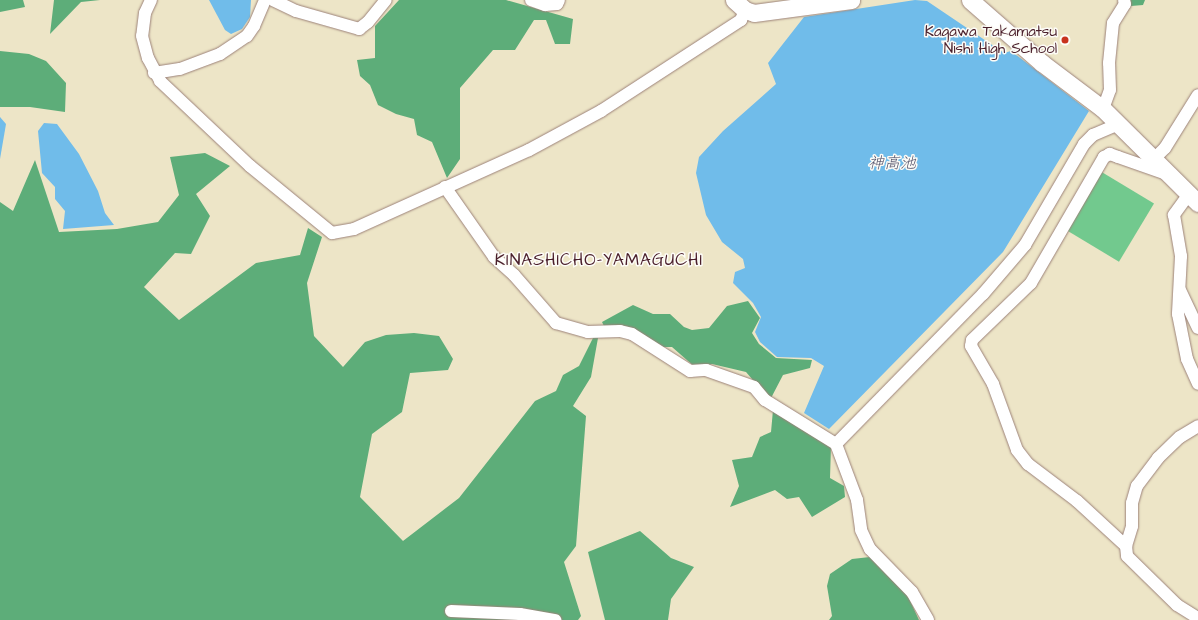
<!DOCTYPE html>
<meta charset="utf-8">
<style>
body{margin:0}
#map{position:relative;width:1198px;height:620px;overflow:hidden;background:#ede5c7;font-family:"Architects Daughter","Klee One",sans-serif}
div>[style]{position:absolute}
.green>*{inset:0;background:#72c98e;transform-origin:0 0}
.forest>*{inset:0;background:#5dad79}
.water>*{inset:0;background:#70bcea}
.roads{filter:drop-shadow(0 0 1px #9c8279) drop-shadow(0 0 1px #9c8279)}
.street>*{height:12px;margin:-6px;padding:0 6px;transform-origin:6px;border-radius:6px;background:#fff}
.secondary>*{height:17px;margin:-8.5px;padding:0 8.5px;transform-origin:8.5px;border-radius:8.5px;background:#fff}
.dots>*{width:11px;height:11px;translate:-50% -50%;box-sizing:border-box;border:2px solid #fdfcf7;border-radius:50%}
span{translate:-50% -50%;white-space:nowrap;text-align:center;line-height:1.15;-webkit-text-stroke:3px #fdfcf7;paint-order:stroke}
.poi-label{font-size:15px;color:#4a1f2b}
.right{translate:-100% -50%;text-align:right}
.water-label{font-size:16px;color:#57566e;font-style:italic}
.quarter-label{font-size:17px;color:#4a1f2b;letter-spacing:1px}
</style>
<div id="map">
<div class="green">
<i style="left:1100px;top:171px;width:63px;height:68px;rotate:31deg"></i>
</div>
<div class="forest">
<i style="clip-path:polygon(0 0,23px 0,25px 7px,0 12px)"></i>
<i style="clip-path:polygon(54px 0,100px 0,81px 2px,50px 34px)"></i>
<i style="clip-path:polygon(399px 0,506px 0,573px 19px,570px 44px,555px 44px,546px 20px,534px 20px,515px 50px,493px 50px,460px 88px,460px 159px,447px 178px,432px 142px,417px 135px,414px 119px,396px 114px,378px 105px,370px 85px,360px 76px,357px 60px,375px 58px,375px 26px)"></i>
<i style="clip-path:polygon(1130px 0,1145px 0,1143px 5px,1131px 6px)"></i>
<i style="clip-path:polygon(0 51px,29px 54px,46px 61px,66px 83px,65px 112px,30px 107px,0 107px)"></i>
<i style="clip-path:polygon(205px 153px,230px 166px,196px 194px,210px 216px,191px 254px,175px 253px,144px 287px,179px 320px,256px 263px,300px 255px,308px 228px,322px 237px,307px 283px,314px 336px,343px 367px,365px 342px,386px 335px,414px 333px,439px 336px,453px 359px,448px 370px,410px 373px,402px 412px,372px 434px,360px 497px,403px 541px,459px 498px,535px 401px,556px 391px,563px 375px,579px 366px,594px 336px,598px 338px,591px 377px,573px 406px,586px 416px,576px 546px,564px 562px,581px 616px,578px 620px,0 620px,0 202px,13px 211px,35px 160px,59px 232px,117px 229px,158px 222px,179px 195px,170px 157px)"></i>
<i style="clip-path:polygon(748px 301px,760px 318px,752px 333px,759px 344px,776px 358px,812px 360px,810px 368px,783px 375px,770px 400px,746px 372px,712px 364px,696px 368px,672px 347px,657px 347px,605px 328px,602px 322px,633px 305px,653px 314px,670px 314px,684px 327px,692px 330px,709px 328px,727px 306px)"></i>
<i style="clip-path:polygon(773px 410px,831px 446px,830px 478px,844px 486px,845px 497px,812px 517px,799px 497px,787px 499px,775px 490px,730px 507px,739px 486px,732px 460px,752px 457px,760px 437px,771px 432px)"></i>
<i style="clip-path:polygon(640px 531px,671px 558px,694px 567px,671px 599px,668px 620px,605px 620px,588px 552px)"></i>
<i style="clip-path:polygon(870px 557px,907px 594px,919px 620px,829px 620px,832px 616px,827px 586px,830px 574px,852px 559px)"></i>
</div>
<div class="water">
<i style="clip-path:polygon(209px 0,251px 0,250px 17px,242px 29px,231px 34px,225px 30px)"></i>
<i style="clip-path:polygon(915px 0,927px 1px,1004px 53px,1011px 51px,1089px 111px,1003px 252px,829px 429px,804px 413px,824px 366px,811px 358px,777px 357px,760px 342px,755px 332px,761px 317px,753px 303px,733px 283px,735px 272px,745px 268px,743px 259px,722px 242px,706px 215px,696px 173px,699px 157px,723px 131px,776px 84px,768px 63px,804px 17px)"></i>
<i style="clip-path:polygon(0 117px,6px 124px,0 159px)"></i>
<i style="clip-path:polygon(44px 123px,57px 124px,79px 154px,98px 191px,105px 213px,114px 225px,63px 229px,65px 211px,55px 199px,55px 187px,42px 173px,38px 131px)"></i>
</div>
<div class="roads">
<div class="street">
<i style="left:151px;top:0;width:14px;rotate:115deg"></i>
<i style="left:145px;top:13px;width:23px;rotate:97deg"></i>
<i style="left:142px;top:36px;width:23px;rotate:75deg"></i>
<i style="left:148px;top:58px;width:26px;rotate:62deg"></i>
<i style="left:160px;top:81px;width:124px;rotate:43.4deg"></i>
<i style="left:250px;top:166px;width:106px;rotate:39.3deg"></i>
<i style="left:332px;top:233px;width:22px;rotate:-10deg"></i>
<i style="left:354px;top:229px;width:192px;rotate:-24.3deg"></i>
<i style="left:529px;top:150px;width:82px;rotate:-28.4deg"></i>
<i style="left:601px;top:111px;width:167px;rotate:-33deg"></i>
<i style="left:741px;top:20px;width:11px;rotate:-68deg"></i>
<i style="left:273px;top:0;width:25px;rotate:26deg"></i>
<i style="left:296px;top:11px;width:66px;rotate:15.9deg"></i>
<i style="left:359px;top:29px;width:11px;rotate:-38deg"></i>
<i style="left:368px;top:22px;width:28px;rotate:-51deg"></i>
<i style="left:531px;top:0;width:15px;rotate:20deg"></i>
<i style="left:545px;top:5px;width:12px;rotate:-5deg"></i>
<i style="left:557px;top:4px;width:4px;rotate:-63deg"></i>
<i style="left:154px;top:73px;width:26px;rotate:-9deg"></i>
<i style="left:180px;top:69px;width:43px;rotate:-20.6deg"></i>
<i style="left:220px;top:54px;width:32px;rotate:-34deg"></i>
<i style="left:247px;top:36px;width:12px;rotate:-55deg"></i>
<i style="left:254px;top:26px;width:28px;rotate:-67deg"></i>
<i style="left:1103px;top:109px;width:20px;rotate:-70deg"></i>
<i style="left:1110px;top:90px;width:27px;rotate:-92deg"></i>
<i style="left:1109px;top:63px;width:40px;rotate:-84.3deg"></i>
<i style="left:1113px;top:23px;width:22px;rotate:-58deg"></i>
<i style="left:1125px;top:4px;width:4px;rotate:-104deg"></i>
<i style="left:1155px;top:158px;width:14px;rotate:-45deg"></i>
<i style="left:1165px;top:148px;width:62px;rotate:-58.1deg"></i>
<i style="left:1164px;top:173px;width:49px;rotate:-160.8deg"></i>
<i style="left:1118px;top:157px;width:9px;rotate:-159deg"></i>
<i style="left:1110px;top:154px;width:7px;rotate:153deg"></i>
<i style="left:1104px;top:157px;width:146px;rotate:120.1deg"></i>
<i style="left:1031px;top:283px;width:82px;rotate:136deg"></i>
<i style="left:972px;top:340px;width:6px;rotate:99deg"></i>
<i style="left:971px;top:346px;width:44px;rotate:59.9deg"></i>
<i style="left:993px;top:384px;width:70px;rotate:70deg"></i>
<i style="left:1017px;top:450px;width:18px;rotate:52deg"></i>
<i style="left:1028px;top:464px;width:61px;rotate:37.1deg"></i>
<i style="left:1077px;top:501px;width:67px;rotate:42.6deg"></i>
<i style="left:1126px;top:546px;width:10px;rotate:84deg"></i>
<i style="left:1127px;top:556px;width:70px;rotate:44.4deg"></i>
<i style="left:1177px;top:605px;width:25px;rotate:32deg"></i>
<i style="left:445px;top:187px;width:85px;rotate:55deg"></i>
<i style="left:494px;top:257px;width:27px;rotate:42deg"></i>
<i style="left:514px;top:275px;width:64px;rotate:48.8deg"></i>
<i style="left:556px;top:323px;width:33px;rotate:16deg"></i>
<i style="left:588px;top:332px;width:32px;rotate:-2deg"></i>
<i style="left:620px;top:331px;width:12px;rotate:14deg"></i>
<i style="left:632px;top:334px;width:69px;rotate:32.5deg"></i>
<i style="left:690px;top:371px;width:16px;rotate:-4deg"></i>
<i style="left:706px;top:370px;width:51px;rotate:19.5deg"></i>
<i style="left:754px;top:387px;width:17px;rotate:50deg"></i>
<i style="left:765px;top:400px;width:84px;rotate:31.8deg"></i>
<i style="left:836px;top:444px;width:60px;rotate:69.4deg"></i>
<i style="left:857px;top:500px;width:30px;rotate:82deg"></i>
<i style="left:861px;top:530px;width:21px;rotate:65deg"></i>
<i style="left:870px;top:549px;width:60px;rotate:45.7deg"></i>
<i style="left:912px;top:592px;width:32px;rotate:60deg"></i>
<i style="left:1189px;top:194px;width:26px;rotate:126deg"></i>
<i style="left:1174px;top:215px;width:42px;rotate:80.3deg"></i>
<i style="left:1181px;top:256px;width:58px;rotate:93deg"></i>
<i style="left:1178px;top:314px;width:46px;rotate:78.7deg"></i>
<i style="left:1187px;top:359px;width:27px;rotate:66deg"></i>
<i style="left:1180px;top:290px;width:42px;rotate:64.7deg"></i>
<i style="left:836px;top:444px;width:210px;rotate:-45.6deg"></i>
<i style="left:983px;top:294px;width:65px;rotate:-49.4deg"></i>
<i style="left:1025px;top:245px;width:117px;rotate:-59.7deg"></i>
<i style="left:1084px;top:144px;width:13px;rotate:-45deg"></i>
<i style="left:1093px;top:135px;width:28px;rotate:-23deg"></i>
<i style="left:1126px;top:546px;width:21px;rotate:-73deg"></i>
<i style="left:1132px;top:526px;width:23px;rotate:-90deg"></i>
<i style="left:1132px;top:503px;width:18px;rotate:-74deg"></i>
<i style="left:1137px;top:486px;width:35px;rotate:-53deg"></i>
<i style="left:1158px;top:458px;width:30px;rotate:-44deg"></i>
<i style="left:1180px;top:437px;width:21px;rotate:-31deg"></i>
<i style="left:451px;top:611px;width:69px;rotate:2.5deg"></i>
<i style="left:520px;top:614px;width:36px;rotate:10deg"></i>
</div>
<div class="secondary">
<i style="left:734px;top:0;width:15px;rotate:42deg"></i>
<i style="left:745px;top:10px;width:9px;rotate:18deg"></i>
<i style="left:754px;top:13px;width:98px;rotate:-7.6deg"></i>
<i style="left:970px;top:0;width:96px;rotate:41.2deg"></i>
<i style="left:1042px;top:63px;width:76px;rotate:37deg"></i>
<i style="left:1103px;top:109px;width:134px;rotate:44.7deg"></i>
</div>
</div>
<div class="dots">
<i style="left:1065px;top:40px;background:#c8321e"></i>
</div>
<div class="poi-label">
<span class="right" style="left:1057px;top:40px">Kagawa Takamatsu<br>Nishi High School</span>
</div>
<div class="water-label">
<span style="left:892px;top:163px">神高池</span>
</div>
<div class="quarter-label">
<span style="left:599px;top:261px">KINASHICHO-YAMAGUCHI</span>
</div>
</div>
